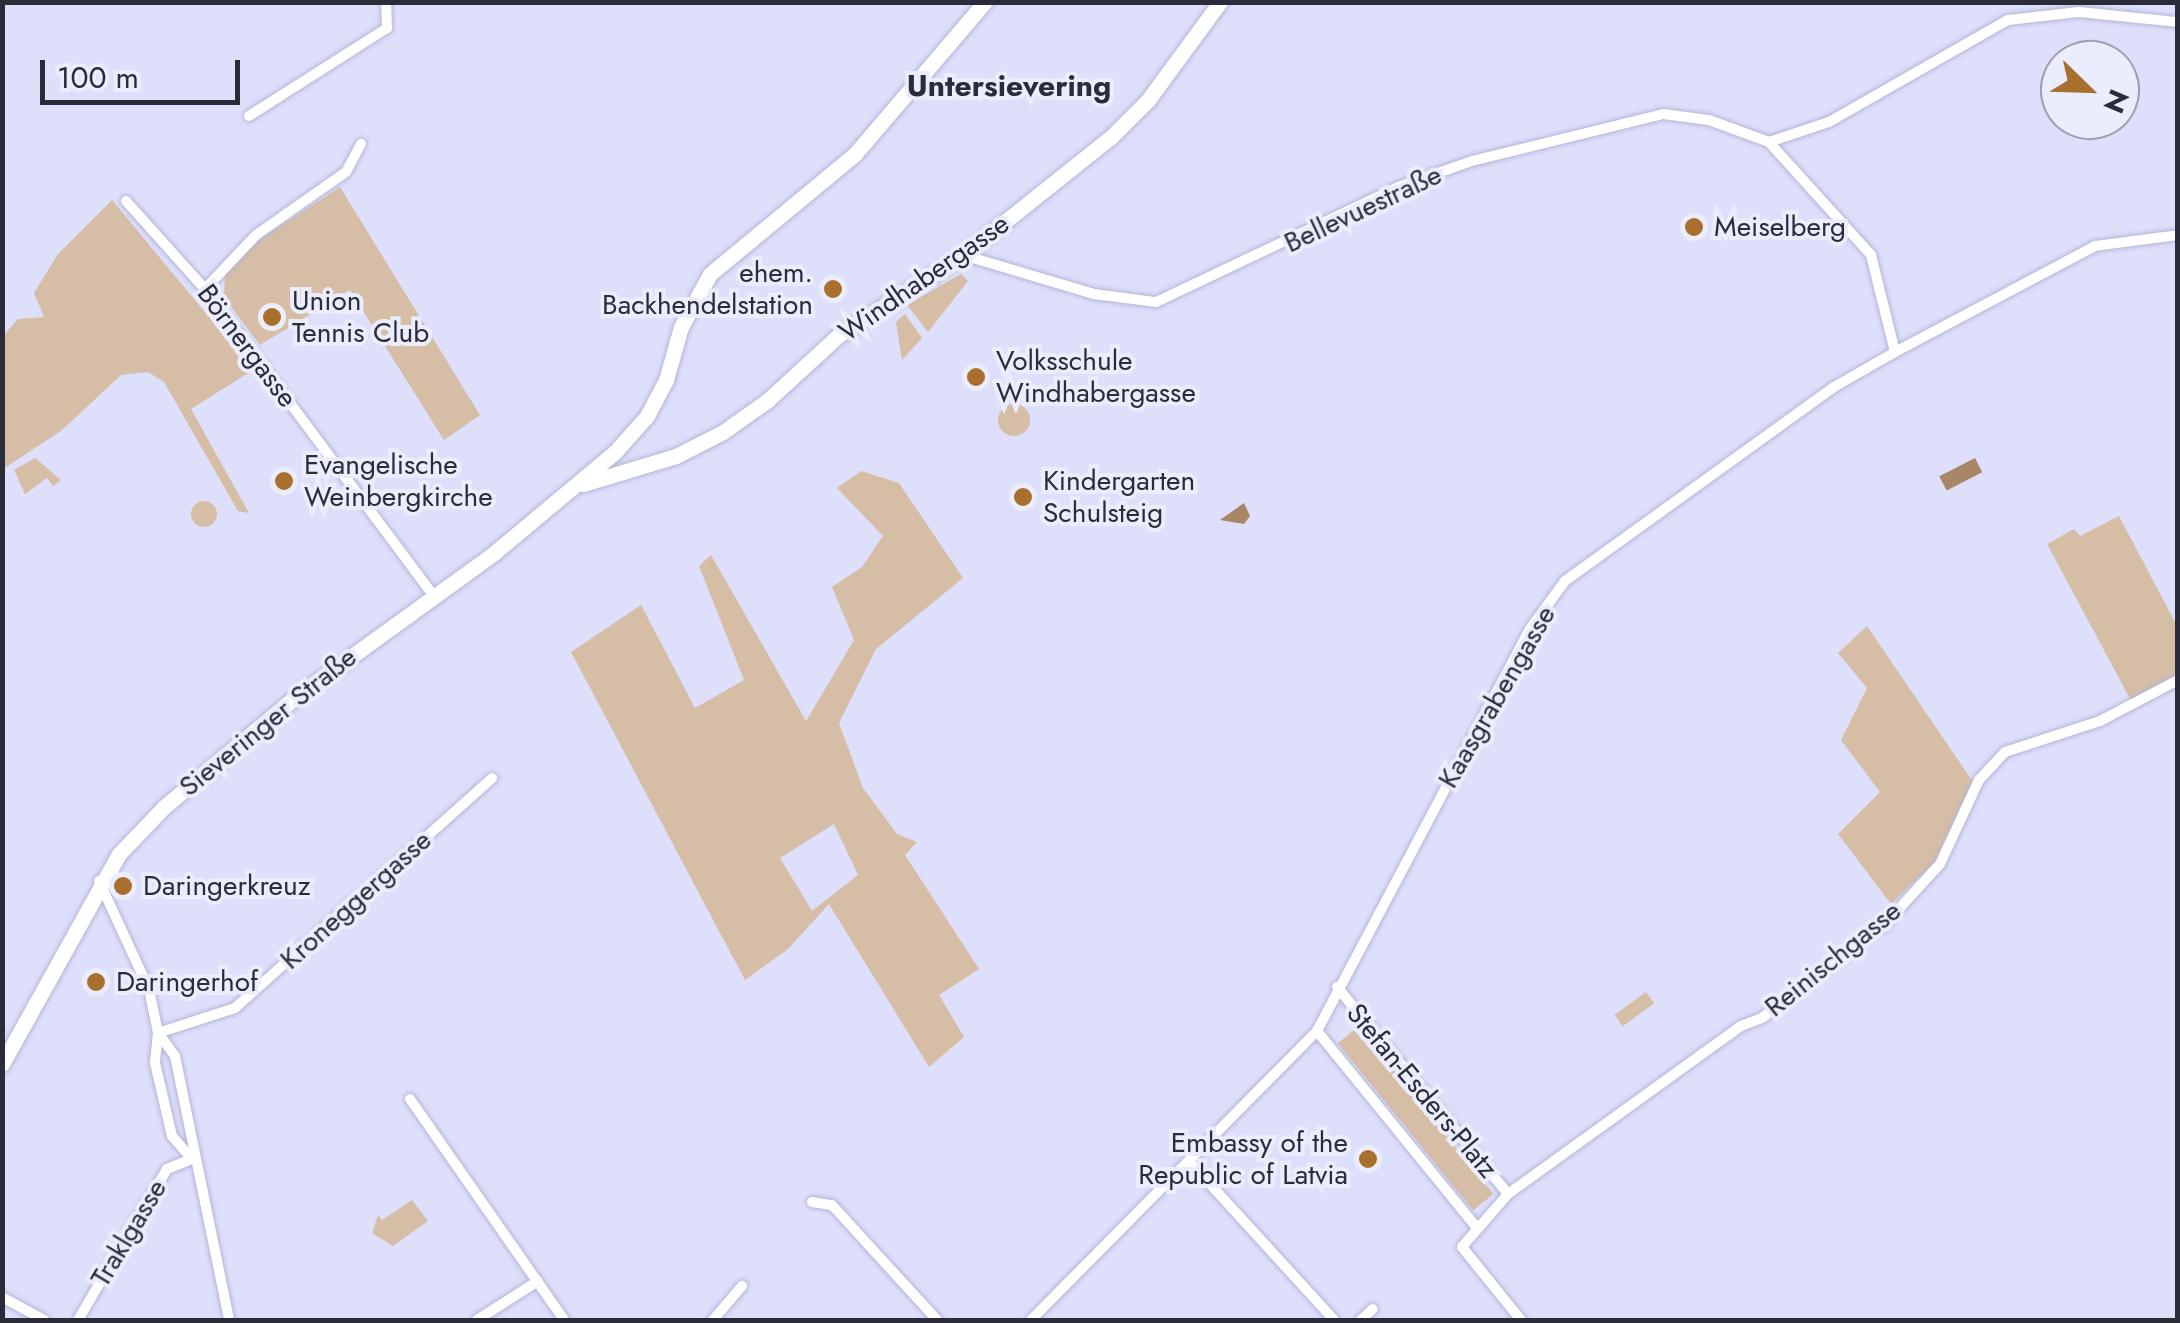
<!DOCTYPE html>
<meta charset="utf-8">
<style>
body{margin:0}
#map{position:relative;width:2180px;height:1323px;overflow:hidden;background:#dddffb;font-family:Jost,sans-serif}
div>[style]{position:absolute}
.green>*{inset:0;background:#d6bda6;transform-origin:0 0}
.round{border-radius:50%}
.water>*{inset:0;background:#a88666;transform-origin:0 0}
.roads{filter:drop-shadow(0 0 2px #b3b6d7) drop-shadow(0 0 2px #b3b6d7)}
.minor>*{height:10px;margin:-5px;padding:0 5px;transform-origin:5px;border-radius:5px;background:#fff}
.secondary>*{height:15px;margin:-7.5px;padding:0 7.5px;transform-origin:7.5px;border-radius:7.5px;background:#fff}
.dots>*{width:28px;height:28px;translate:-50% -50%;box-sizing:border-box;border:5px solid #ecedfc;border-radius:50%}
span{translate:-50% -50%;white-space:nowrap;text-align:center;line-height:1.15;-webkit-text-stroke:8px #ecedfc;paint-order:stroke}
.street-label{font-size:28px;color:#2b2c39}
.poi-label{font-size:28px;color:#2b2c39}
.left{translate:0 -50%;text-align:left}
.right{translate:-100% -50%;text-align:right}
.neighbourhood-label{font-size:30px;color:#2b2c39;font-weight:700}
.frame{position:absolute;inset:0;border:5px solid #2b2c39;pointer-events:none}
.north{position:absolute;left:2040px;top:40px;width:100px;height:100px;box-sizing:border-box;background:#ecedfc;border:2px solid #9fa0ae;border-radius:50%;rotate:113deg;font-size:28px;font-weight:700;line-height:40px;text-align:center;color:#2b2c39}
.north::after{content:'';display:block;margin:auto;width:35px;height:45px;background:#a96f2f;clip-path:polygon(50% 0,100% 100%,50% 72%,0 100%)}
.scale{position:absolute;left:40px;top:60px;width:200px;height:45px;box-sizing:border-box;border:5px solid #2b2c39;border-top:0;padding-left:12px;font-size:30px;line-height:35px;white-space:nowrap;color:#2b2c39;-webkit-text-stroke:8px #ecedfc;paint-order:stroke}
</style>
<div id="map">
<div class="green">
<i style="clip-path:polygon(340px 187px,480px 415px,444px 440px,350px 290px,260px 345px,224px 297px,225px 274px,256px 242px)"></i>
<i style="clip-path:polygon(112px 200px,253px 370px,191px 409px,249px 513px,238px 511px,164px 382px,148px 372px,121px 375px,61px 431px,3px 469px,3px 336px,18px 319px,44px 317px,34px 293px,58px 254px)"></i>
<i style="clip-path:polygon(961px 274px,968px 281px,928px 332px,907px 305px)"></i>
<i style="clip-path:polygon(905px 314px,922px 338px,902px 360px,896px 322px)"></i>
<i class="round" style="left:998px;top:404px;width:32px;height:32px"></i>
<i style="clip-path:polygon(35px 458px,61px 480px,53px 486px,47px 478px,25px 494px,14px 470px)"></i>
<i style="clip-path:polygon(evenodd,861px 471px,899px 483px,963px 578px,876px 649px,839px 723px,863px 788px,897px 834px,917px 842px,905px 855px,979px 969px,939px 995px,964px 1037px,929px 1067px,829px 904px,788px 949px,745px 980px,571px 652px,641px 605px,695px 708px,744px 680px,699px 566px,711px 555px,806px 721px,854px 640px,832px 587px,862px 567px,883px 536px,837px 488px,861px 471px,834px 824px,858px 875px,812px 911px,780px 858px,834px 824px)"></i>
<i class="round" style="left:191px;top:501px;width:26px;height:26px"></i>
<i style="clip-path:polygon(2119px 516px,2177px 626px,2177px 684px,2135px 708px,2047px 544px,2074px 529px,2080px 536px)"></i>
<i style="clip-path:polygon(1867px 626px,1973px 782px,1937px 860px,1891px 904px,1838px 834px,1880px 792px,1841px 740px,1867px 688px,1838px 653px)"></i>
<i style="left:1646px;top:992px;width:14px;height:39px;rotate:54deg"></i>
<i style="left:1358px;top:1027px;width:215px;height:26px;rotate:51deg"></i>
<i style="clip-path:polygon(412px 1200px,428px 1221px,393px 1246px,372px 1233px,378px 1215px,382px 1220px)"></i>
</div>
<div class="water">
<i style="left:1975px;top:458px;width:16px;height:40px;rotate:63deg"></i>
<i style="clip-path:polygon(1244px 503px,1250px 516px,1244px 524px,1220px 520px)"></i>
</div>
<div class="roads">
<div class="minor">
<i style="left:249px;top:116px;width:164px;rotate:-32.5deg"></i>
<i style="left:387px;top:28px;width:26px;rotate:-92deg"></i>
<i style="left:1769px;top:142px;width:152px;rotate:47.9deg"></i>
<i style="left:1871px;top:255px;width:100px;rotate:76.1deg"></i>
<i style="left:126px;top:201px;width:118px;rotate:48.1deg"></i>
<i style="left:205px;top:289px;width:380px;rotate:53.3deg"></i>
<i style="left:963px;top:255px;width:137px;rotate:16.6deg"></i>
<i style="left:1094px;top:294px;width:63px;rotate:7.4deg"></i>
<i style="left:1156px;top:302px;width:268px;rotate:-25.4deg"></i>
<i style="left:1398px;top:187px;width:78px;rotate:-19.4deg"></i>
<i style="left:1472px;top:161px;width:197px;rotate:-13.8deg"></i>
<i style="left:1663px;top:114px;width:46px;rotate:7.4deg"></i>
<i style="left:1709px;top:120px;width:64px;rotate:20.1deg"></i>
<i style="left:1769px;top:142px;width:63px;rotate:-18.4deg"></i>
<i style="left:1829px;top:122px;width:206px;rotate:-29.7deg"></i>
<i style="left:2008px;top:20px;width:71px;rotate:-6.4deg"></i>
<i style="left:2079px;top:12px;width:100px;rotate:5.8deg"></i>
<i style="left:205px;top:289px;width:74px;rotate:-46.6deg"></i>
<i style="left:256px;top:235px;width:110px;rotate:-35deg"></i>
<i style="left:346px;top:172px;width:32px;rotate:-62deg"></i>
<i style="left:99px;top:881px;width:119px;rotate:65.2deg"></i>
<i style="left:149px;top:989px;width:45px;rotate:78.4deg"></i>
<i style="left:158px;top:1033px;width:30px;rotate:96deg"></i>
<i style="left:155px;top:1063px;width:75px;rotate:76.9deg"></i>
<i style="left:172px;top:1136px;width:30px;rotate:49deg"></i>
<i style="left:1337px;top:987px;width:268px;rotate:50.4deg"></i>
<i style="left:1317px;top:1031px;width:254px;rotate:50.9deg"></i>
<i style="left:158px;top:1033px;width:81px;rotate:-18deg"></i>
<i style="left:235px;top:1008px;width:345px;rotate:-41.8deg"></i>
<i style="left:159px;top:1034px;width:27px;rotate:54deg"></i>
<i style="left:175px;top:1056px;width:269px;rotate:78.4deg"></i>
<i style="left:410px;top:1099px;width:269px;rotate:55.1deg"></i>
<i style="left:1189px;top:1161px;width:215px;rotate:47.6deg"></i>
<i style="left:1508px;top:1194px;width:287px;rotate:-35.8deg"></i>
<i style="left:1741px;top:1026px;width:22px;rotate:-21deg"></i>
<i style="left:1762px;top:1018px;width:155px;rotate:-37.4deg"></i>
<i style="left:1885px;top:924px;width:81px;rotate:-47.5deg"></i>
<i style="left:1940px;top:864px;width:93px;rotate:-65.1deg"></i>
<i style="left:1979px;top:780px;width:38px;rotate:-47deg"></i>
<i style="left:2005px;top:752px;width:100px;rotate:-18.1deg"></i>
<i style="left:2100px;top:721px;width:88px;rotate:-27.7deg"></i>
<i style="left:1508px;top:1194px;width:70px;rotate:131deg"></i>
<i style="left:1462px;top:1247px;width:94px;rotate:51.1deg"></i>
<i style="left:812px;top:1202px;width:20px;rotate:9deg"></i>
<i style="left:832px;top:1205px;width:156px;rotate:47.6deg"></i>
<i style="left:2px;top:1297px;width:48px;rotate:28.7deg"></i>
<i style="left:78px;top:1320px;width:175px;rotate:-59.5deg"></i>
<i style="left:167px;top:1169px;width:27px;rotate:-22deg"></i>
<i style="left:477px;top:1320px;width:72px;rotate:-32.6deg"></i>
<i style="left:713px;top:1320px;width:45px;rotate:-49.5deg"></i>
<i style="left:1031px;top:1320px;width:407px;rotate:-45.3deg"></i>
<i style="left:1317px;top:1031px;width:455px;rotate:-62.1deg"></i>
<i style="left:1530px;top:629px;width:59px;rotate:-53.9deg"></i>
<i style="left:1565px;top:581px;width:332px;rotate:-35.8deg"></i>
<i style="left:1834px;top:387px;width:70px;rotate:-29.8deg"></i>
<i style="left:1895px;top:352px;width:226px;rotate:-27.9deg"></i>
<i style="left:2095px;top:246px;width:84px;rotate:-7.5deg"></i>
<i style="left:1361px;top:1320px;width:16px;rotate:-43deg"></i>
</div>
<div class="secondary">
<i style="left:583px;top:484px;width:97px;rotate:-16.8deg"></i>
<i style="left:676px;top:456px;width:53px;rotate:-27.1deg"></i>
<i style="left:723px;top:432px;width:55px;rotate:-35.4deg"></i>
<i style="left:768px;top:400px;width:96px;rotate:-42.5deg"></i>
<i style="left:839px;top:335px;width:148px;rotate:-32.8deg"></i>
<i style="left:963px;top:255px;width:189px;rotate:-38.6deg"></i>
<i style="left:1111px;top:137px;width:52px;rotate:-45deg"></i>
<i style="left:1148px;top:100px;width:122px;rotate:-53.7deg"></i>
<i style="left:2px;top:1064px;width:240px;rotate:-60.9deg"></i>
<i style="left:119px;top:854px;width:65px;rotate:-46.2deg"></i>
<i style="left:164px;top:807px;width:170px;rotate:-40deg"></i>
<i style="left:294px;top:698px;width:247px;rotate:-35.9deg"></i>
<i style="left:494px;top:553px;width:158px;rotate:-39.9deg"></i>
<i style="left:615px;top:452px;width:48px;rotate:-48.4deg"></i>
<i style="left:647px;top:416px;width:41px;rotate:-62.2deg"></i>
<i style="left:666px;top:380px;width:55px;rotate:-74.2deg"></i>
<i style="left:681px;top:327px;width:60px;rotate:-61.3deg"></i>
<i style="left:710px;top:274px;width:188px;rotate:-39.6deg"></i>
<i style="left:855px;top:154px;width:200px;rotate:-49.5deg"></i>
</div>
</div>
<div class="dots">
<i style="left:1694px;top:227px;background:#a96f2f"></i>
<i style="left:833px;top:289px;background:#a96f2f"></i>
<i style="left:272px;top:317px;background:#a96f2f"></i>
<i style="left:976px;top:377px;background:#a96f2f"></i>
<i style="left:284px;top:481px;background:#a96f2f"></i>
<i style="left:1023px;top:497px;background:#a96f2f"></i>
<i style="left:123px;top:886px;background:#a96f2f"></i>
<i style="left:96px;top:982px;background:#a96f2f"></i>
<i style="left:1368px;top:1159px;background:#a96f2f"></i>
</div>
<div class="street-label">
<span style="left:1363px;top:209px;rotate:-25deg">Bellevuestraße</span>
<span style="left:924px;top:278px;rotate:-35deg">Windhabergasse</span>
<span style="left:247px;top:346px;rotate:53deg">Börnergasse</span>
<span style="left:1497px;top:697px;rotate:-60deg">Kaasgrabengasse</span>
<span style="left:268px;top:722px;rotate:-39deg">Sieveringer Straße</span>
<span style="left:356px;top:900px;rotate:-42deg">Kroneggergasse</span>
<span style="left:1833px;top:959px;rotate:-39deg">Reinischgasse</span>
<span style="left:1422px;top:1091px;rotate:50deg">Stefan-Esders-Platz</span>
<span style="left:129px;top:1233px;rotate:-59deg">Traklgasse</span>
</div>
<div class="poi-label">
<span class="left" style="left:1714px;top:227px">Meiselberg</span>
<span class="right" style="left:813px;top:289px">ehem.<br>Backhendelstation</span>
<span class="left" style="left:292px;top:317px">Union<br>Tennis Club</span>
<span class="left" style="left:996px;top:377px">Volksschule<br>Windhabergasse</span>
<span class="left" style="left:304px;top:481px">Evangelische<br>Weinbergkirche</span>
<span class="left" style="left:1043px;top:497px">Kindergarten<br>Schulsteig</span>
<span class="left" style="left:143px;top:886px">Daringerkreuz</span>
<span class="left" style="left:116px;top:982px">Daringerhof</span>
<span class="right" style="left:1348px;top:1159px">Embassy of the<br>Republic of Latvia</span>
</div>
<div class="neighbourhood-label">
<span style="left:1009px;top:86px">Untersievering</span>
</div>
<div class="frame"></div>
<div class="north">N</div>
<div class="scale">100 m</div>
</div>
